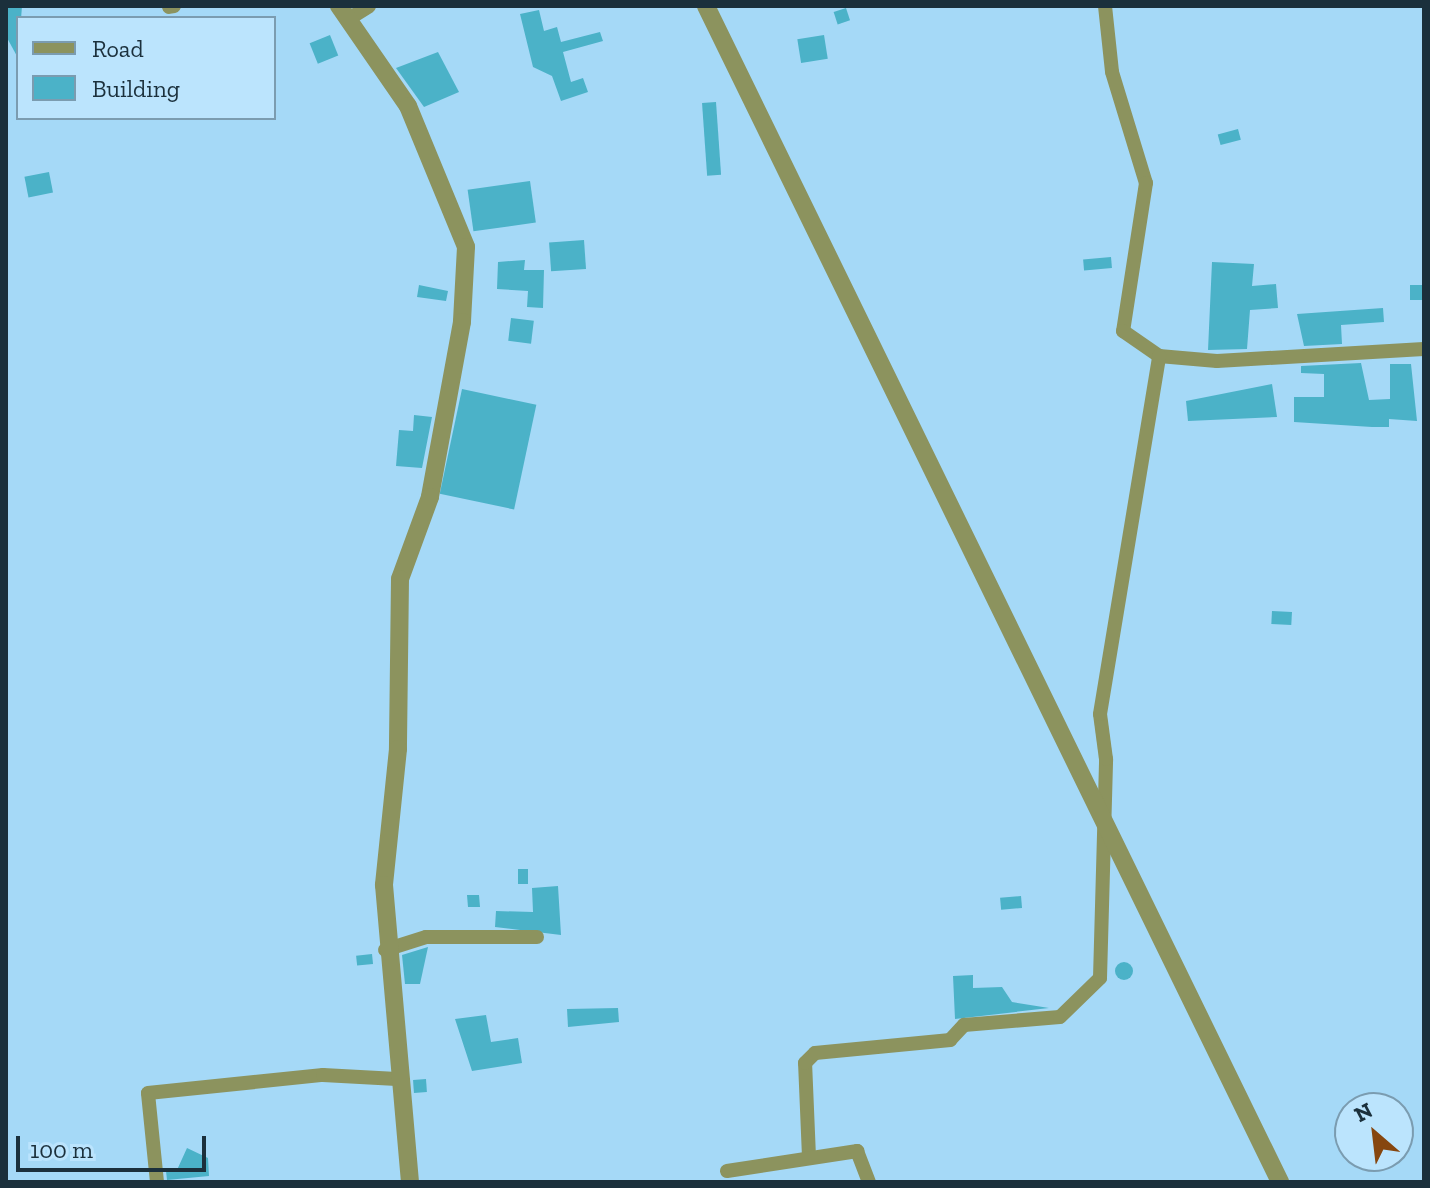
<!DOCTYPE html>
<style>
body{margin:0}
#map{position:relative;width:1430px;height:1188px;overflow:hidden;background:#a5d9f7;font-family:"Zilla Slab",serif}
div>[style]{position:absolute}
.building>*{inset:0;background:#4bb2c8;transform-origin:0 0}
.round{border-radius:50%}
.minor>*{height:14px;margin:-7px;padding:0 7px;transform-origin:7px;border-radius:7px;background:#8c935e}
.tertiary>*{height:18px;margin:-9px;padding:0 9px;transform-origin:9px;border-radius:9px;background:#8c935e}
span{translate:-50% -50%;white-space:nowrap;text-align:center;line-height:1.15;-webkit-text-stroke:8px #bbe4fd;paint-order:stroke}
.frame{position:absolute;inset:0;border:8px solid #1b303c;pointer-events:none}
.legend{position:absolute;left:16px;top:16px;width:260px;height:104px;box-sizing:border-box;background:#bbe4fd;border:2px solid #7b9cb0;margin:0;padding:10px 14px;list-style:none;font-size:24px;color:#1b303c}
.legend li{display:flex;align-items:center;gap:16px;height:40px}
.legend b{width:40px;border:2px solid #7b9cb0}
.north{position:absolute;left:1334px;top:1092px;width:80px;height:80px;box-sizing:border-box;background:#bbe4fd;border:2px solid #7b9cb0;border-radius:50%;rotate:332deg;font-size:22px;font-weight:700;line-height:32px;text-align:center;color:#1b303c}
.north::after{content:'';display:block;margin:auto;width:28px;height:36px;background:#86460f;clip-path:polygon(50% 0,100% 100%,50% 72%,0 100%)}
.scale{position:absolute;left:16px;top:1136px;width:190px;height:36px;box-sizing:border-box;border:4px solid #1b303c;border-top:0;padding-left:10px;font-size:24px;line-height:28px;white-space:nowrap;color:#1b303c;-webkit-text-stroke:6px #bbe4fd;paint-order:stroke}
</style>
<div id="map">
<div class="building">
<i style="clip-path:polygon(6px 6px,22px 6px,18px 58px,6px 36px)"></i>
<i style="left:846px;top:8px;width:13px;height:13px;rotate:72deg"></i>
<i style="clip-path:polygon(539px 10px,544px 31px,557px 27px,561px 42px,600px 32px,603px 41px,563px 52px,571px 82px,583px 78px,588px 92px,561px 101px,552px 76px,533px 67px,520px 14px)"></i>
<i style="left:330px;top:35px;width:22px;height:22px;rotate:68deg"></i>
<i style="left:824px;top:35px;width:24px;height:27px;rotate:81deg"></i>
<i style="clip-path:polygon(438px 52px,459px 92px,424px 107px,396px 68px)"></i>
<i style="left:716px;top:102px;width:73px;height:14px;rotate:86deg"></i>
<i style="left:1238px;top:129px;width:11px;height:21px;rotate:75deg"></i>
<i style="left:49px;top:172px;width:21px;height:25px;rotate:79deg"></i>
<i style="left:530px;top:181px;width:42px;height:63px;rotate:82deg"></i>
<i style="left:584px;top:240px;width:29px;height:35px;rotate:86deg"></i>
<i style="left:1111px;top:257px;width:11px;height:28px;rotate:85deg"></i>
<i style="clip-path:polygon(525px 260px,524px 270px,544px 270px,543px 308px,527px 307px,528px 291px,497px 289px,498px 262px)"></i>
<i style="clip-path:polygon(1212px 262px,1254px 264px,1252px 286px,1276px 284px,1278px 308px,1250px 310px,1247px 349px,1208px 350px)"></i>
<i style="clip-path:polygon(419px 285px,448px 291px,446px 301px,417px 297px)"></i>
<i style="left:1410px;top:285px;width:14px;height:15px"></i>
<i style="clip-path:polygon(1383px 308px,1384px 322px,1341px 325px,1342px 344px,1304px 346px,1297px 314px)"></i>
<i style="left:511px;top:318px;width:23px;height:23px;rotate:7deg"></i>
<i style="clip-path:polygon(1361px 363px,1369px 400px,1390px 399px,1390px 364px,1411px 364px,1417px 421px,1389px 419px,1389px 427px,1372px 427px,1294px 422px,1294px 397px,1324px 397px,1324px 374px,1301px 373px,1301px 366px)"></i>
<i style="clip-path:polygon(1272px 384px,1277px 417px,1188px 421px,1186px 401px)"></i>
<i style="left:462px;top:389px;width:76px;height:107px;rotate:12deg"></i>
<i style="clip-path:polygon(414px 415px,432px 417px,422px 468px,396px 466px,399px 430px,413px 431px)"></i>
<i style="left:1272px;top:611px;width:20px;height:13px;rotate:3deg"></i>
<i style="left:518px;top:869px;width:10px;height:15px"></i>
<i style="clip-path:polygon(558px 886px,561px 935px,495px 927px,496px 911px,533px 912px,532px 888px)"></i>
<i style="clip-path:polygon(467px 895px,479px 895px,480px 907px,468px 907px)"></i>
<i style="left:1021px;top:896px;width:12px;height:21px;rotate:85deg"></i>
<i style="clip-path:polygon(428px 947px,420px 984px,405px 984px,402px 955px)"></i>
<i style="left:372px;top:954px;width:10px;height:16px;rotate:84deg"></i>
<i class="round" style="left:1115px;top:962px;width:18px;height:18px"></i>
<i style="clip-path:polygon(973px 975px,973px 988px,1002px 987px,1012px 1002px,1049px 1008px,955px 1019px,953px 976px)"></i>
<i style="clip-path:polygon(618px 1008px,619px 1022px,568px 1027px,567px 1009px)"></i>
<i style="clip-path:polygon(486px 1015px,491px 1042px,518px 1038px,522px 1063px,472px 1071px,455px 1019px)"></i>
<i style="left:426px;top:1079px;width:13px;height:13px;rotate:86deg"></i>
<i style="clip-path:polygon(187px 1148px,208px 1158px,209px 1176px,167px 1180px,166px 1171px,177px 1170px)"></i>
</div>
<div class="minor">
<i style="left:1105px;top:6px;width:66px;rotate:83.9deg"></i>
<i style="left:1112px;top:72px;width:116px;rotate:73deg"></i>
<i style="left:1146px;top:183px;width:150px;rotate:98.8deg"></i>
<i style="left:1123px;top:331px;width:44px;rotate:34.8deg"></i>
<i style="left:1159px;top:356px;width:58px;rotate:4.9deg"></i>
<i style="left:1217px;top:361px;width:207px;rotate:-3.3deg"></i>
<i style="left:169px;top:7px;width:5px;rotate:-11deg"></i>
<i style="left:347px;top:20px;width:26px;rotate:-32deg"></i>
<i style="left:385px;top:950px;width:43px;rotate:-17.6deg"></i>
<i style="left:426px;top:937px;width:111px"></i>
<i style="left:809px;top:1157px;width:94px;rotate:-92.4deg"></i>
<i style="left:805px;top:1063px;width:14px;rotate:-45deg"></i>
<i style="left:815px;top:1053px;width:136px;rotate:-5.5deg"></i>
<i style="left:950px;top:1040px;width:21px;rotate:-47deg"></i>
<i style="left:964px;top:1025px;width:96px;rotate:-4.8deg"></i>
<i style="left:1060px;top:1017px;width:56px;rotate:-44.3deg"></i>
<i style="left:1100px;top:978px;width:219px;rotate:-88.4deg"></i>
<i style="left:1106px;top:759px;width:45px;rotate:-97.6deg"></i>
<i style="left:1100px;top:714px;width:363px;rotate:-80.6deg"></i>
<i style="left:727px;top:1171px;width:132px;rotate:-8.7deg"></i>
<i style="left:857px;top:1151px;width:33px;rotate:69deg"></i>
<i style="left:157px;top:1182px;width:89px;rotate:-95.8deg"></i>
<i style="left:148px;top:1093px;width:176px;rotate:-5.9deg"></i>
<i style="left:323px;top:1075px;width:74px;rotate:3.1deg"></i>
</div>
<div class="tertiary">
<i style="left:339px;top:6px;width:121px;rotate:55.4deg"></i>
<i style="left:408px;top:106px;width:152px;rotate:67.6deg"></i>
<i style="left:466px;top:247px;width:75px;rotate:93.1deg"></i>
<i style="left:462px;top:322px;width:178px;rotate:100.4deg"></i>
<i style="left:430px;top:497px;width:87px;rotate:110.1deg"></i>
<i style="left:400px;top:579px;width:170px;rotate:90.7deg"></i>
<i style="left:398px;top:749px;width:137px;rotate:95.9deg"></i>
<i style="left:384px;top:885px;width:298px;rotate:85deg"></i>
<i style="left:706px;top:6px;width:1309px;rotate:63.98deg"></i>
</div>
<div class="frame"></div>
<ul class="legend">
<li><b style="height:10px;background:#8c935e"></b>Road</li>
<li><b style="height:22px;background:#4bb2c8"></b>Building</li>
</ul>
<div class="north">N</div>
<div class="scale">100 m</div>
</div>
